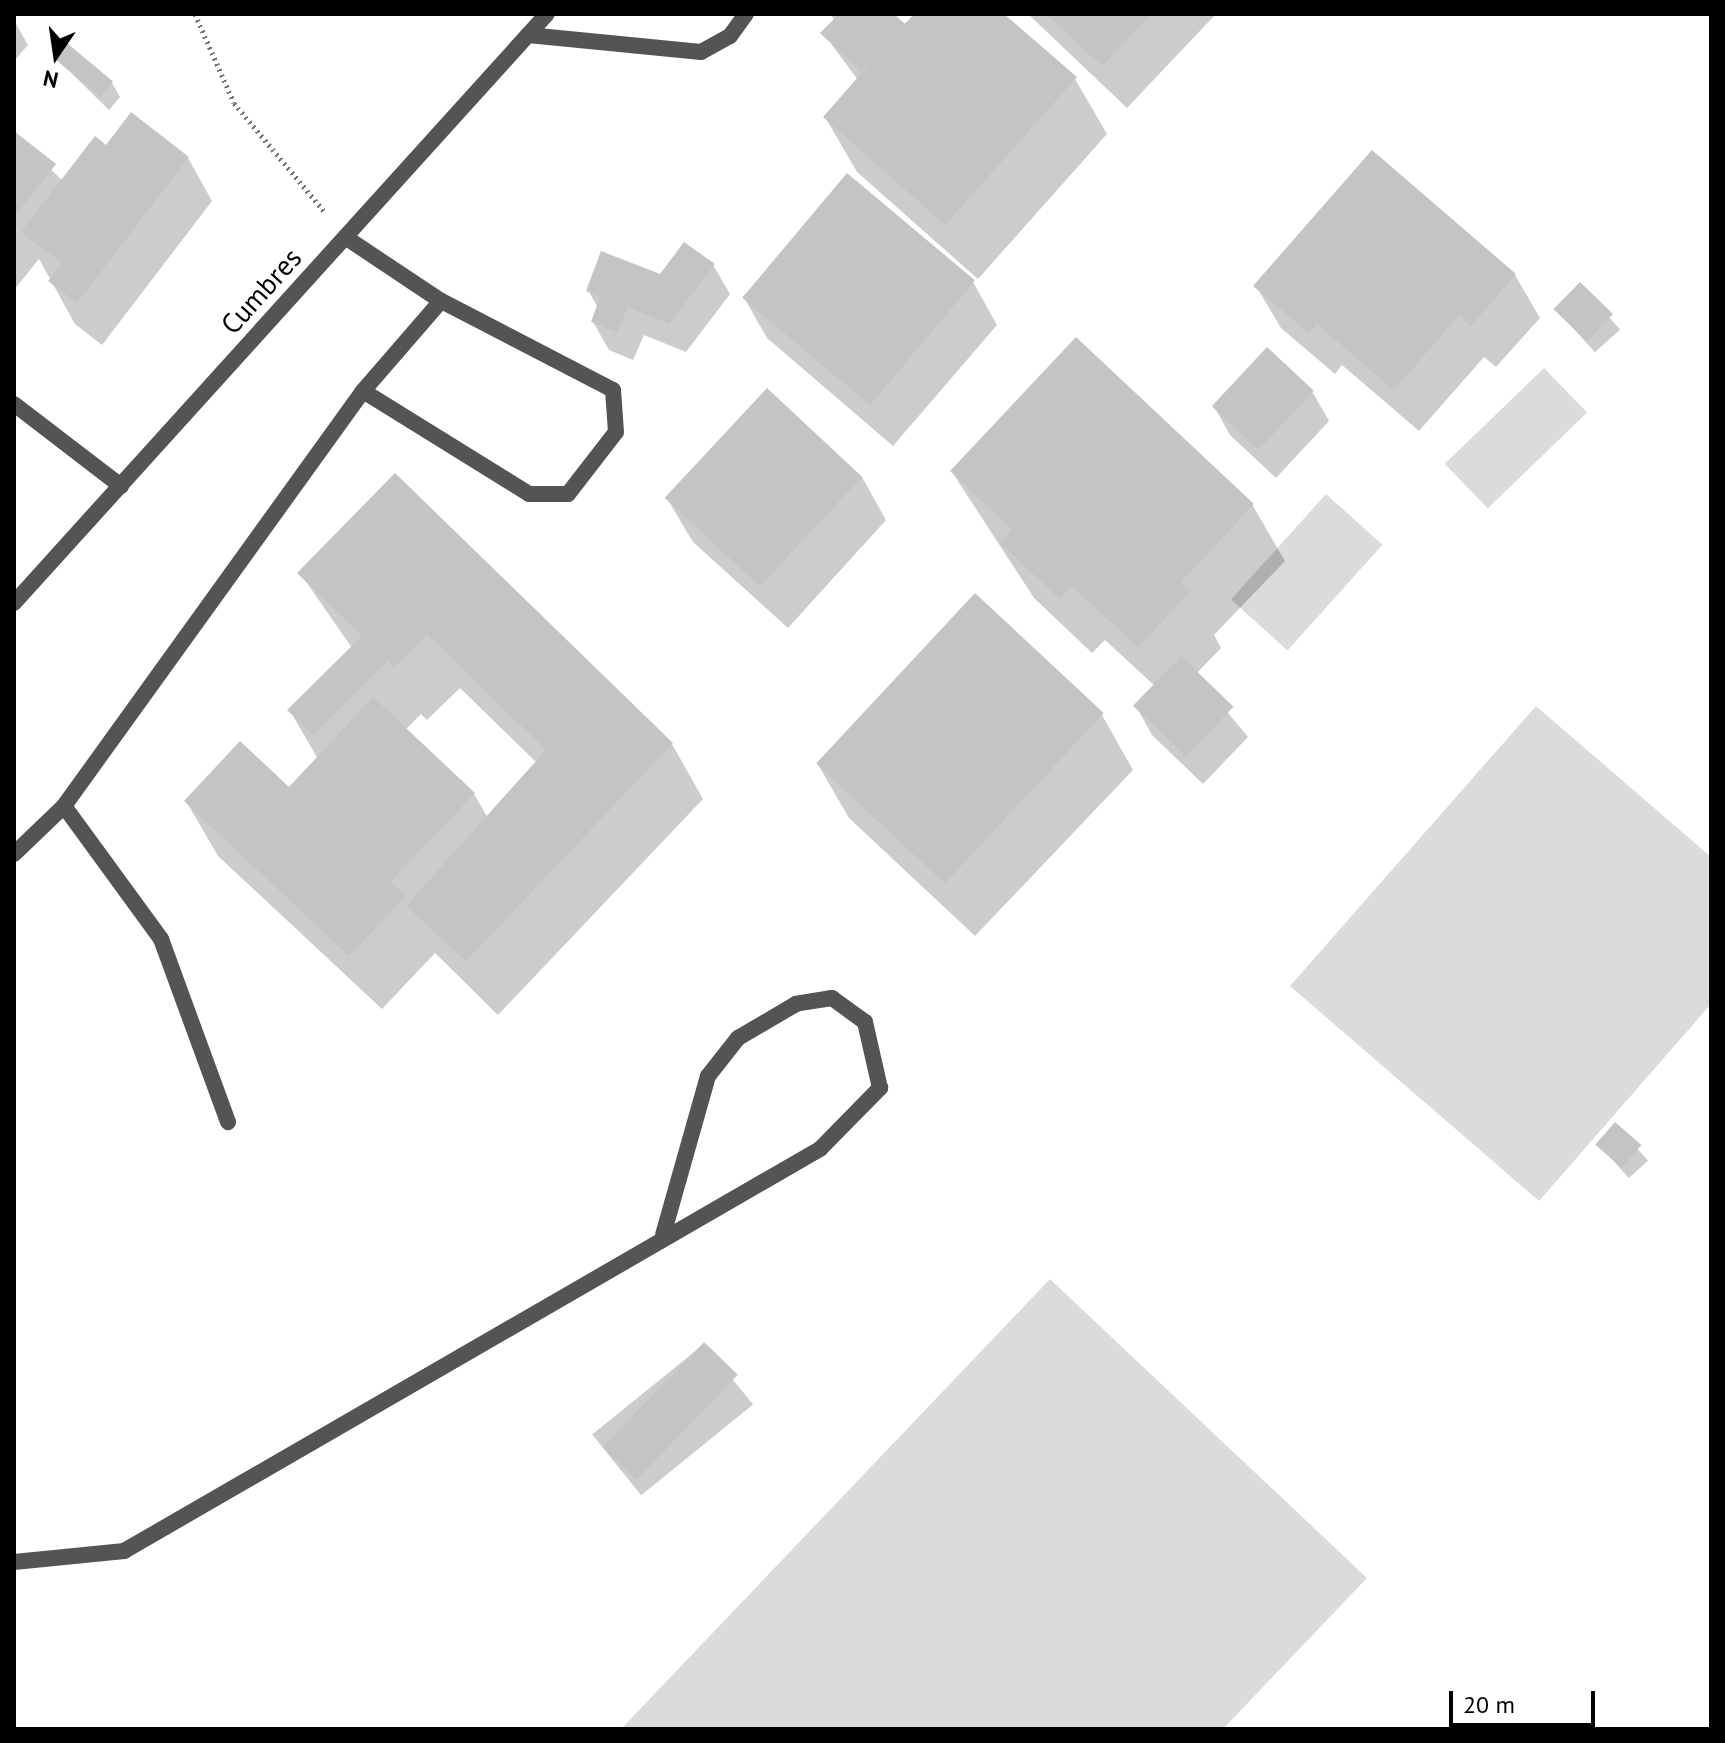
<!DOCTYPE html>
<style>
body{margin:0}
#map{position:relative;width:1725px;height:1743px;overflow:hidden;background:#fff;font-family:"PT Sans",sans-serif}
div>[style]{position:absolute}
.green>*{inset:0;background:#dbdbdb;transform-origin:0 0}
.shadow>*{inset:0;background:#0003;transform-origin:0 0}
.building>*{inset:0;background:#c4c4c4;transform-origin:0 0}
.path>*{height:5px;margin-top:-2.5px;transform-origin:0;background:repeating-linear-gradient(90deg,#767676 0 2px,transparent 0 6px)}
.service>*{height:16px;margin:-8px;padding:0 8px;transform-origin:8px;border-radius:8px;background:#545454}
.minor>*{height:16px;margin:-8px;padding:0 8px;transform-origin:8px;border-radius:8px;background:#545454}
.tertiary>*{height:16px;margin:-8px;padding:0 8px;transform-origin:8px;border-radius:8px;background:#545454}
span{translate:-50% -50%;white-space:nowrap;text-align:center;line-height:1.15;-webkit-text-stroke:6px #fff;paint-order:stroke}
.street-label{font-size:28px;color:#000}
.frame{position:absolute;inset:0;border:16px solid #000;pointer-events:none}
.north{position:absolute;left:16px;top:16px;width:80px;height:80px;-webkit-text-stroke:6px #fff;paint-order:stroke;rotate:193deg;font-size:22px;font-weight:700;line-height:32px;text-align:center;color:#000}
.north::after{content:'';display:block;margin:auto;width:28px;height:36px;background:#000;clip-path:polygon(50% 0,100% 100%,50% 72%,0 100%)}
.scale{position:absolute;left:1449px;top:1691px;width:146px;height:36px;box-sizing:border-box;border:4px solid #000;border-top:0;padding-left:10px;font-size:24px;line-height:28px;white-space:nowrap;color:#000;-webkit-text-stroke:6px #fff;paint-order:stroke}
</style>
<div id="map">
<div class="green">
<i style="left:1544px;top:368px;width:62px;height:138px;rotate:46deg"></i>
<i style="left:1326px;top:494px;width:76px;height:142px;rotate:42deg"></i>
<i style="clip-path:polygon(1536px 706px,1711px 857px,1711px 1004px,1539px 1201px,1290px 986px)"></i>
<i style="clip-path:polygon(1050px 1279px,1367px 1578px,1223px 1729px,621px 1729px)"></i>
</div>
<div class="shadow">
<i style="clip-path:polygon(830px 14px,891px 14px,903px 25px,917px 14px,1001px 14px,1075px 79px,1107px 134px,978px 279px,857px 172px,825px 117px,858px 80px,823px 33px,835px 21px)"></i>
<i style="clip-path:polygon(1028px 14px,1216px 14px,1127px 108px)"></i>
<i style="clip-path:polygon(14px 20px,28px 45px,14px 61px)"></i>
<i style="clip-path:polygon(56px 58px,112px 83px,120px 97px,109px 110px)"></i>
<i style="clip-path:polygon(14px 134px,63px 181px,106px 148px,188px 158px,212px 201px,102px 345px,75px 324px,39px 259px,14px 290px)"></i>
<i style="clip-path:polygon(713px 265px,730px 294px,686px 352px,644px 335px,633px 360px,609px 350px,593px 322px,598px 308px,588px 290px)"></i>
<i style="clip-path:polygon(1515px 275px,1540px 318px,1496px 367px,1484px 357px,1419px 431px,1342px 365px,1335px 374px,1281px 328px,1256px 286px)"></i>
<i style="clip-path:polygon(973px 282px,997px 325px,893px 446px,767px 338px,743px 296px)"></i>
<i style="left:1580px;top:285px;width:60px;height:34px;rotate:48deg"></i>
<i style="clip-path:polygon(1076px 340px,1253px 506px,1285px 561px,1214px 635px,1221px 648px,1196px 674px,1248px 737px,1203px 784px,1152px 735px,1136px 706px,1155px 686px,1105px 640px,1092px 653px,1034px 598px,952px 472px)"></i>
<i style="clip-path:polygon(1267px 350px,1313px 393px,1329px 421px,1276px 478px,1230px 435px,1214px 406px)"></i>
<i style="clip-path:polygon(862px 477px,886px 520px,788px 628px,693px 542px,668px 500px)"></i>
<i style="clip-path:polygon(evenodd,300px 573px,672px 744px,703px 799px,498px 1015px,435px 953px,382px 1009px,218px 856px,186px 801px,289px 790px,318px 759px,290px 711px,352px 648px,300px 573px,460px 688px,537px 763px,488px 818px,474px 794px,405px 730px,421px 714px,427px 720px,460px 688px)"></i>
<i style="clip-path:polygon(1102px 715px,1133px 770px,975px 936px,849px 818px,817px 763px)"></i>
<i style="left:1616px;top:1125px;width:48px;height:26px;rotate:48deg"></i>
<i style="left:704px;top:1344px;width:78px;height:144px;rotate:51deg"></i>
</div>
<div class="building">
<i style="clip-path:polygon(839px 14px,894px 14px,905px 24px,914px 14px,1004px 14px,1077px 77px,945px 225px,823px 117px,889px 42px,861px 71px,820px 33px)"></i>
<i style="clip-path:polygon(1046px 14px,1152px 14px,1102px 66px)"></i>
<i style="left:67px;top:43px;width:60px;height:20px;rotate:40deg"></i>
<i style="clip-path:polygon(131px 112px,189px 157px,77px 303px,48px 281px,62px 263px,21px 232px,95px 136px,106px 145px)"></i>
<i style="clip-path:polygon(14px 131px,56px 164px,14px 217px)"></i>
<i style="clip-path:polygon(1372px 150px,1516px 274px,1471px 326px,1459px 315px,1394px 390px,1317px 324px,1309px 333px,1253px 286px)"></i>
<i style="left:847px;top:173px;width:167px;height:163px;rotate:40deg"></i>
<i style="clip-path:polygon(684px 242px,715px 264px,669px 324px,628px 307px,617px 332px,591px 322px,600px 297px,586px 291px,601px 251px,660px 274px)"></i>
<i style="left:1580px;top:282px;width:46px;height:38px;rotate:44deg"></i>
<i style="clip-path:polygon(1076px 337px,1254px 504px,1181px 582px,1191px 591px,1138px 647px,1072px 586px,1060px 599px,1000px 543px,1012px 530px,950px 471px)"></i>
<i style="left:1267px;top:347px;width:64px;height:81px;rotate:43deg"></i>
<i style="left:767px;top:388px;width:130px;height:150px;rotate:43deg"></i>
<i style="clip-path:polygon(395px 473px,673px 743px,466px 961px,406px 906px,546px 750px,427px 634px,394px 667px,388px 660px,313px 735px,287px 710px,362px 636px,297px 573px)"></i>
<i style="left:975px;top:593px;width:176px;height:233px;rotate:43deg"></i>
<i style="left:1181px;top:656px;width:73px;height:69px;rotate:44deg"></i>
<i style="clip-path:polygon(373px 697px,475px 793px,390px 882px,406px 896px,349px 956px,184px 801px,240px 741px,289px 787px)"></i>
<i style="left:1615px;top:1122px;width:35px;height:30px;rotate:41deg"></i>
<i style="left:704px;top:1342px;width:47px;height:146px;rotate:44deg"></i>
</div>
<div class="path">
<i style="left:195px;top:14px;width:97px;rotate:66.3deg"></i>
<i style="left:234px;top:103px;width:141px;rotate:50.2deg"></i>
</div>
<div class="service">
<i style="left:528px;top:35px;width:174px;rotate:5.6deg"></i>
<i style="left:701px;top:52px;width:33px;rotate:-29deg"></i>
<i style="left:730px;top:36px;width:27px;rotate:-54deg"></i>
<i style="left:363px;top:391px;width:195px;rotate:31.8deg"></i>
<i style="left:529px;top:494px;width:39px"></i>
<i style="left:568px;top:494px;width:78px;rotate:-52.3deg"></i>
<i style="left:616px;top:432px;width:42px;rotate:-94.1deg"></i>
<i style="left:613px;top:390px;width:194px;rotate:-152.6deg"></i>
<i style="left:64px;top:806px;width:165px;rotate:53.9deg"></i>
<i style="left:161px;top:939px;width:195px;rotate:69.9deg"></i>
<i style="left:14px;top:854px;width:69px;rotate:-43.8deg"></i>
<i style="left:64px;top:806px;width:511px;rotate:-54.23deg"></i>
<i style="left:363px;top:391px;width:119px;rotate:-49.1deg"></i>
<i style="left:441px;top:301px;width:115px;rotate:-146.3deg"></i>
<i style="left:14px;top:1562px;width:111px;rotate:-5.7deg"></i>
<i style="left:124px;top:1551px;width:804px;rotate:-30.01deg"></i>
<i style="left:820px;top:1149px;width:86px;rotate:-45.5deg"></i>
<i style="left:880px;top:1088px;width:68px;rotate:-102.8deg"></i>
<i style="left:865px;top:1022px;width:41px;rotate:-144deg"></i>
<i style="left:832px;top:998px;width:36px;rotate:171deg"></i>
<i style="left:796px;top:1004px;width:67px;rotate:149.6deg"></i>
<i style="left:738px;top:1038px;width:48px;rotate:128.3deg"></i>
<i style="left:708px;top:1076px;width:165px;rotate:105.8deg"></i>
</div>
<div class="minor">
<i style="left:14px;top:404px;width:135px;rotate:37.5deg"></i>
</div>
<div class="tertiary">
<i style="left:14px;top:603px;width:794px;rotate:-47.86deg"></i>
</div>
<div class="street-label">
<span style="left:261px;top:291px;rotate:-48deg">Cumbres</span>
</div>
<div class="frame"></div>
<div class="north">N</div>
<div class="scale">20 m</div>
</div>
